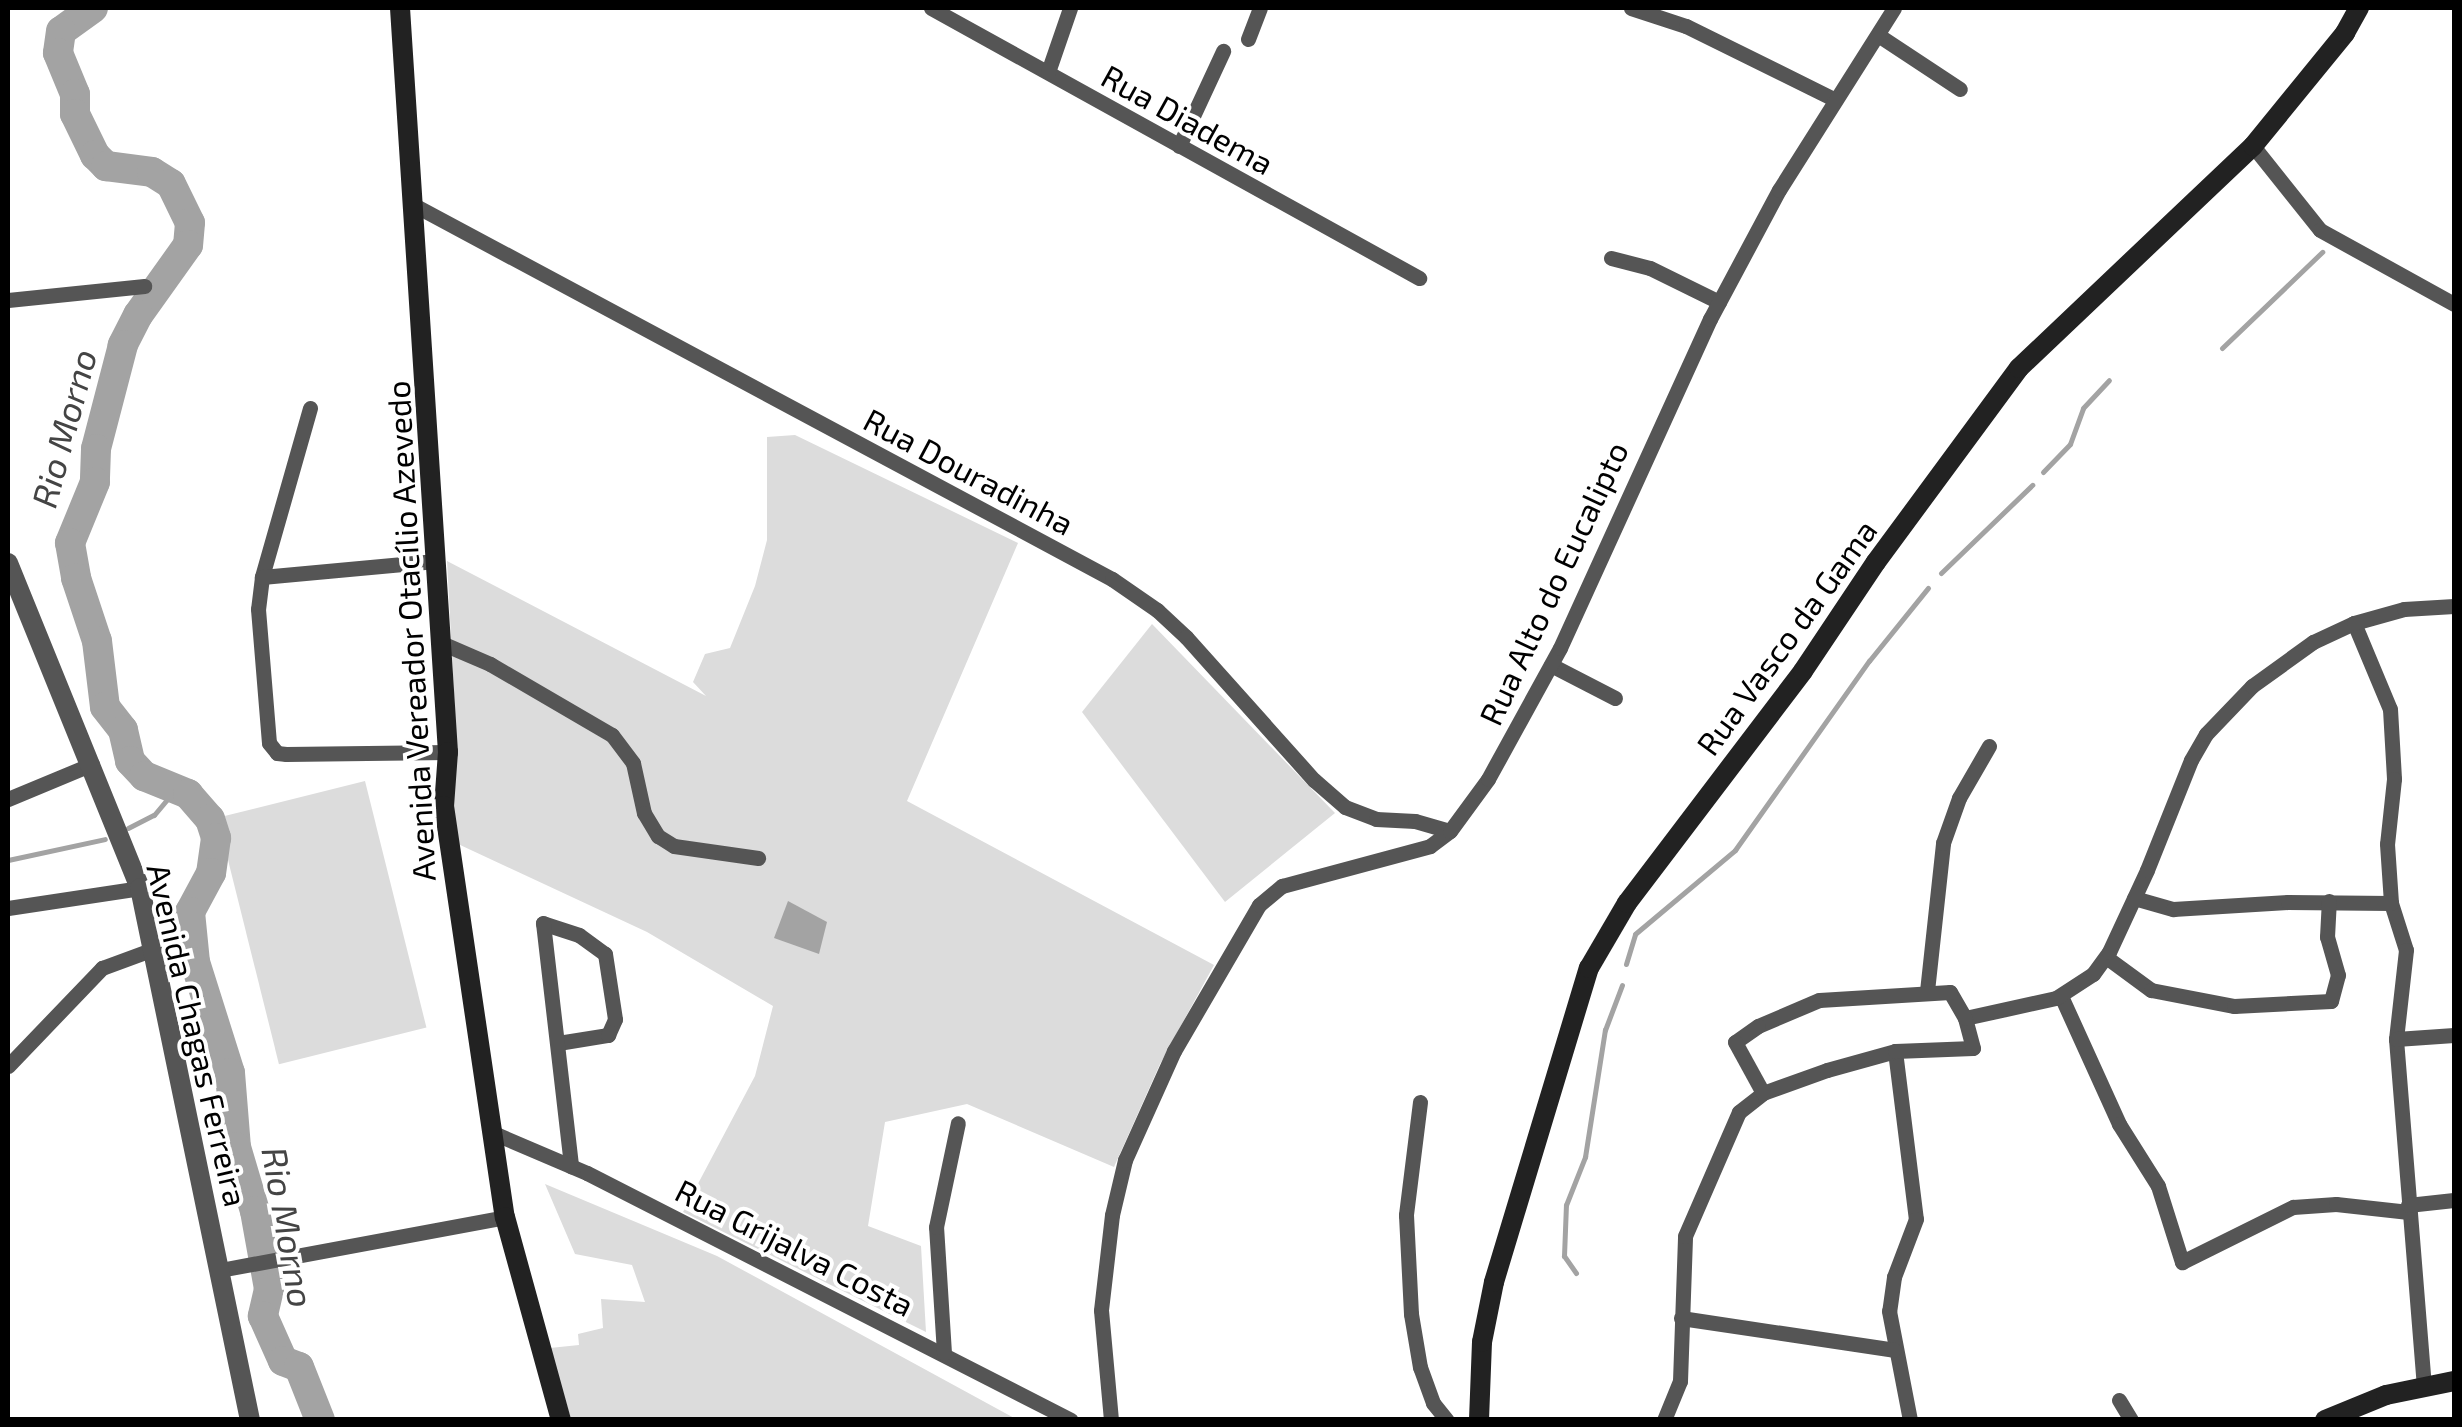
<!DOCTYPE html>
<meta charset="utf-8">
<style>
body{margin:0}
#map{position:relative;width:2462px;height:1427px;overflow:hidden;background:#fff;font-family:"Exo 2",sans-serif}
div>[style]{position:absolute}
.green>*{inset:0;background:#dcdcdc;transform-origin:0 0}
.water>*{inset:0;background:#a3a3a3}
.stream>*{height:5px;margin:-2.5px;padding:0 2.5px;transform-origin:2.5px;border-radius:2.5px;background:#a3a3a3}
.river>*{height:30px;margin:-15px;padding:0 15px;transform-origin:15px;border-radius:15px;background:#a3a3a3}
.minor>*{height:15px;margin:-7.5px;padding:0 7.5px;transform-origin:7.5px;border-radius:7.5px;background:#555}
.tertiary>*{height:20px;margin:-10px;padding:0 10px;transform-origin:10px;border-radius:10px;background:#555}
.secondary>*{height:20px;margin:-10px;padding:0 10px;transform-origin:10px;border-radius:10px;background:#222}
span{translate:-50% -50%;white-space:nowrap;text-align:center;line-height:1.15;-webkit-text-stroke:8px #fff;paint-order:stroke}
.street-label{font-size:32px;color:#000}
.water-label{font-size:35px;color:#444;font-style:italic}
.frame{position:absolute;inset:0;border:10px solid #000;pointer-events:none}
</style>
<div id="map">
<div class="green">
<i style="clip-path:polygon(795px 435px,1018px 543px,907px 801px,1214px 965px,1160px 1064px,1114px 1167px,967px 1104px,885px 1122px,868px 1226px,921px 1246px,926px 1332px,683px 1212px,755px 1076px,773px 1006px,647px 932px,458px 844px,452px 792px,455px 712px,447px 561px,706px 696px,693px 682px,705px 654px,730px 648px,755px 586px,767px 540px,767px 437px)"></i>
<i style="clip-path:polygon(1152px 624px,1335px 813px,1225px 902px,1082px 712px)"></i>
<i style="left:365px;top:781px;width:254px;height:152px;rotate:76deg"></i>
<i style="clip-path:polygon(545px 1184px,717px 1256px,1016px 1419px,571px 1419px,550px 1348px,579px 1345px,578px 1334px,603px 1328px,601px 1299px,645px 1302px,632px 1265px,575px 1254px)"></i>
</div>
<div class="water">
<i style="clip-path:polygon(788px 901px,827px 922px,819px 954px,774px 938px)"></i>
</div>
<div class="stream">
<i style="left:2222px;top:348px;width:139px;rotate:-43.8deg"></i>
<i style="left:2043px;top:472px;width:39px;rotate:-46deg"></i>
<i style="left:2070px;top:444px;width:38px;rotate:-70deg"></i>
<i style="left:2083px;top:408px;width:38px;rotate:-47deg"></i>
<i style="left:1941px;top:573px;width:127px;rotate:-44deg"></i>
<i style="left:128px;top:828px;width:29px;rotate:-27deg"></i>
<i style="left:154px;top:815px;width:34px;rotate:-50deg"></i>
<i style="left:8px;top:860px;width:99px;rotate:-12.2deg"></i>
<i style="left:1626px;top:964px;width:31px;rotate:-73deg"></i>
<i style="left:1635px;top:934px;width:131px;rotate:-40deg"></i>
<i style="left:1735px;top:850px;width:232px;rotate:-54.7deg"></i>
<i style="left:1869px;top:661px;width:94px;rotate:-51.1deg"></i>
<i style="left:1576px;top:1273px;width:21px;rotate:-125deg"></i>
<i style="left:1564px;top:1256px;width:51px;rotate:-87.8deg"></i>
<i style="left:1566px;top:1205px;width:52px;rotate:-68.4deg"></i>
<i style="left:1585px;top:1157px;width:129px;rotate:-81.1deg"></i>
<i style="left:1605px;top:1030px;width:48px;rotate:-69.3deg"></i>
</div>
<div class="river">
<i style="left:93px;top:8px;width:39px;rotate:144deg"></i>
<i style="left:61px;top:31px;width:22px;rotate:98deg"></i>
<i style="left:58px;top:53px;width:44px;rotate:67.5deg"></i>
<i style="left:75px;top:94px;width:20px;rotate:90deg"></i>
<i style="left:75px;top:114px;width:46px;rotate:64deg"></i>
<i style="left:95px;top:155px;width:16px;rotate:45deg"></i>
<i style="left:106px;top:166px;width:46px;rotate:7.4deg"></i>
<i style="left:152px;top:172px;width:22px;rotate:32deg"></i>
<i style="left:171px;top:184px;width:43px;rotate:64deg"></i>
<i style="left:190px;top:223px;width:22px;rotate:95deg"></i>
<i style="left:188px;top:245px;width:86px;rotate:125.5deg"></i>
<i style="left:138px;top:315px;width:34px;rotate:117deg"></i>
<i style="left:123px;top:345px;width:107px;rotate:104.6deg"></i>
<i style="left:96px;top:449px;width:33px;rotate:92deg"></i>
<i style="left:95px;top:482px;width:66px;rotate:112.3deg"></i>
<i style="left:70px;top:543px;width:36px;rotate:80deg"></i>
<i style="left:76px;top:578px;width:66px;rotate:71.6deg"></i>
<i style="left:97px;top:641px;width:66px;rotate:83.1deg"></i>
<i style="left:105px;top:707px;width:29px;rotate:52deg"></i>
<i style="left:123px;top:730px;width:32px;rotate:77deg"></i>
<i style="left:130px;top:761px;width:21px;rotate:47deg"></i>
<i style="left:144px;top:776px;width:48px;rotate:22.2deg"></i>
<i style="left:188px;top:794px;width:33px;rotate:49deg"></i>
<i style="left:210px;top:819px;width:20px;rotate:72deg"></i>
<i style="left:216px;top:838px;width:35px;rotate:98deg"></i>
<i style="left:211px;top:873px;width:44px;rotate:118.3deg"></i>
<i style="left:190px;top:912px;width:50px;rotate:84.3deg"></i>
<i style="left:195px;top:962px;width:116px;rotate:72.5deg"></i>
<i style="left:230px;top:1073px;width:74px;rotate:85.4deg"></i>
<i style="left:236px;top:1147px;width:67px;rotate:73.5deg"></i>
<i style="left:255px;top:1211px;width:79px;rotate:79.8deg"></i>
<i style="left:269px;top:1289px;width:28px;rotate:103deg"></i>
<i style="left:263px;top:1316px;width:49px;rotate:66deg"></i>
<i style="left:283px;top:1361px;width:17px;rotate:21deg"></i>
<i style="left:299px;top:1367px;width:57px;rotate:68.4deg"></i>
</div>
<div class="minor">
<i style="left:931px;top:8px;width:558px;rotate:28.95deg"></i>
<i style="left:1631px;top:8px;width:58px;rotate:18.1deg"></i>
<i style="left:1686px;top:26px;width:165px;rotate:26.3deg"></i>
<i style="left:1878px;top:35px;width:98px;rotate:33.4deg"></i>
<i style="left:1248px;top:39px;width:33px;rotate:-69deg"></i>
<i style="left:1048px;top:72px;width:68px;rotate:-71deg"></i>
<i style="left:1179px;top:146px;width:105px;rotate:-65.1deg"></i>
<i style="left:2253px;top:146px;width:107px;rotate:51.4deg"></i>
<i style="left:2320px;top:230px;width:153px;rotate:28.9deg"></i>
<i style="left:414px;top:205px;width:792px;rotate:28.18deg"></i>
<i style="left:1112px;top:579px;width:55px;rotate:34.6deg"></i>
<i style="left:1157px;top:610px;width:40px;rotate:43deg"></i>
<i style="left:1186px;top:637px;width:192px;rotate:48.2deg"></i>
<i style="left:1314px;top:780px;width:41px;rotate:41.1deg"></i>
<i style="left:1345px;top:807px;width:33px;rotate:21deg"></i>
<i style="left:1376px;top:819px;width:39px;rotate:3deg"></i>
<i style="left:1415px;top:821px;width:36px;rotate:16deg"></i>
<i style="left:1611px;top:258px;width:40px;rotate:14.4deg"></i>
<i style="left:1650px;top:268px;width:77px;rotate:26.2deg"></i>
<i style="left:8px;top:300px;width:137px;rotate:-5.9deg"></i>
<i style="left:310px;top:408px;width:176px;rotate:105.9deg"></i>
<i style="left:262px;top:577px;width:32px;rotate:97deg"></i>
<i style="left:258px;top:609px;width:134px;rotate:85.3deg"></i>
<i style="left:269px;top:743px;width:13px;rotate:51deg"></i>
<i style="left:277px;top:753px;width:9px;rotate:6deg"></i>
<i style="left:286px;top:754px;width:162px;rotate:-0.7deg"></i>
<i style="left:262px;top:577px;width:174px;rotate:-5.3deg"></i>
<i style="left:2354px;top:623px;width:93px;rotate:67.3deg"></i>
<i style="left:2390px;top:709px;width:70px;rotate:86.7deg"></i>
<i style="left:2394px;top:779px;width:65px;rotate:96.1deg"></i>
<i style="left:2387px;top:844px;width:59px;rotate:86.1deg"></i>
<i style="left:2391px;top:903px;width:49px;rotate:72.3deg"></i>
<i style="left:2406px;top:950px;width:90px;rotate:96.4deg"></i>
<i style="left:2396px;top:1039px;width:349px;rotate:85.4deg"></i>
<i style="left:439px;top:642px;width:56px;rotate:23.3deg"></i>
<i style="left:490px;top:664px;width:141px;rotate:30.2deg"></i>
<i style="left:612px;top:735px;width:35px;rotate:53deg"></i>
<i style="left:633px;top:763px;width:51px;rotate:77.6deg"></i>
<i style="left:644px;top:813px;width:27px;rotate:59deg"></i>
<i style="left:658px;top:836px;width:19px;rotate:32deg"></i>
<i style="left:674px;top:846px;width:85px;rotate:8.1deg"></i>
<i style="left:1551px;top:665px;width:72px;rotate:27.3deg"></i>
<i style="left:8px;top:799px;width:91px;rotate:-22.6deg"></i>
<i style="left:2134px;top:898px;width:41px;rotate:15.8deg"></i>
<i style="left:2173px;top:909px;width:115px;rotate:-3.5deg"></i>
<i style="left:2288px;top:902px;width:103px;rotate:0.6deg"></i>
<i style="left:8px;top:908px;width:134px;rotate:-8.6deg"></i>
<i style="left:2106px;top:957px;width:56px;rotate:36.3deg"></i>
<i style="left:2151px;top:990px;width:85px;rotate:10.9deg"></i>
<i style="left:2234px;top:1006px;width:97px;rotate:-3deg"></i>
<i style="left:2331px;top:1001px;width:27px;rotate:-75deg"></i>
<i style="left:2338px;top:975px;width:40px;rotate:-106deg"></i>
<i style="left:2327px;top:937px;width:36px;rotate:-87deg"></i>
<i style="left:1927px;top:991px;width:149px;rotate:-83.8deg"></i>
<i style="left:1943px;top:843px;width:48px;rotate:-70.4deg"></i>
<i style="left:1959px;top:798px;width:60px;rotate:-60deg"></i>
<i style="left:2061px;top:996px;width:141px;rotate:65.6deg"></i>
<i style="left:2119px;top:1124px;width:73px;rotate:57.8deg"></i>
<i style="left:2158px;top:1186px;width:80px;rotate:72.5deg"></i>
<i style="left:2182px;top:1262px;width:124px;rotate:-26.4deg"></i>
<i style="left:2293px;top:1207px;width:43px;rotate:-4deg"></i>
<i style="left:2336px;top:1204px;width:73px;rotate:6.3deg"></i>
<i style="left:1965px;top:1018px;width:93px;rotate:-12.4deg"></i>
<i style="left:2056px;top:998px;width:44px;rotate:-33deg"></i>
<i style="left:2093px;top:974px;width:27px;rotate:-54deg"></i>
<i style="left:2109px;top:952px;width:90px;rotate:-65.1deg"></i>
<i style="left:2147px;top:870px;width:118px;rotate:-68.2deg"></i>
<i style="left:2191px;top:760px;width:30px;rotate:-60deg"></i>
<i style="left:2206px;top:734px;width:66px;rotate:-46.2deg"></i>
<i style="left:2252px;top:686px;width:75px;rotate:-35.8deg"></i>
<i style="left:2313px;top:642px;width:45px;rotate:-24.9deg"></i>
<i style="left:2354px;top:623px;width:52px;rotate:-15.6deg"></i>
<i style="left:2404px;top:609px;width:50px;rotate:-3.4deg"></i>
<i style="left:2396px;top:1039px;width:58px;rotate:-3.9deg"></i>
<i style="left:558px;top:1043px;width:51px;rotate:-9.1deg"></i>
<i style="left:608px;top:1035px;width:17px;rotate:-66deg"></i>
<i style="left:615px;top:1019px;width:66px;rotate:-98.7deg"></i>
<i style="left:605px;top:954px;width:32px;rotate:-144deg"></i>
<i style="left:579px;top:935px;width:38px;rotate:-162deg"></i>
<i style="left:543px;top:923px;width:245px;rotate:83.4deg"></i>
<i style="left:1895px;top:1051px;width:169px;rotate:82.9deg"></i>
<i style="left:1916px;top:1219px;width:62px;rotate:110.8deg"></i>
<i style="left:1894px;top:1277px;width:34px;rotate:98deg"></i>
<i style="left:1889px;top:1311px;width:111px;rotate:79.1deg"></i>
<i style="left:8px;top:1066px;width:136px;rotate:-46.2deg"></i>
<i style="left:102px;top:968px;width:52px;rotate:-20.2deg"></i>
<i style="left:1420px;top:1102px;width:114px;rotate:97.1deg"></i>
<i style="left:1406px;top:1215px;width:99px;rotate:87.1deg"></i>
<i style="left:1411px;top:1314px;width:54px;rotate:80.4deg"></i>
<i style="left:1420px;top:1367px;width:38px;rotate:70deg"></i>
<i style="left:1433px;top:1403px;width:22px;rotate:51deg"></i>
<i style="left:491px;top:1132px;width:104px;rotate:23.1deg"></i>
<i style="left:587px;top:1173px;width:543px;rotate:27.04deg"></i>
<i style="left:2408px;top:1205px;width:46px;rotate:-6.2deg"></i>
<i style="left:220px;top:1270px;width:290px;rotate:-10.5deg"></i>
<i style="left:1681px;top:1318px;width:215px;rotate:8.5deg"></i>
<i style="left:944px;top:1353px;width:126px;rotate:-93.6deg"></i>
<i style="left:936px;top:1227px;width:106px;rotate:-78.1deg"></i>
<i style="left:2119px;top:1400px;width:23px;rotate:59deg"></i>
<i style="left:1111px;top:1420px;width:110px;rotate:-95.2deg"></i>
<i style="left:1101px;top:1310px;width:96px;rotate:-83.4deg"></i>
<i style="left:1112px;top:1215px;width:57px;rotate:-76.7deg"></i>
<i style="left:1125px;top:1160px;width:120px;rotate:-65.8deg"></i>
<i style="left:1174px;top:1051px;width:169px;rotate:-59.8deg"></i>
<i style="left:1259px;top:905px;width:30px;rotate:-40deg"></i>
<i style="left:1282px;top:886px;width:153px;rotate:-15.1deg"></i>
<i style="left:1430px;top:846px;width:25px;rotate:-37deg"></i>
<i style="left:1450px;top:831px;width:64px;rotate:-53.8deg"></i>
<i style="left:1488px;top:779px;width:149px;rotate:-61.2deg"></i>
<i style="left:1560px;top:648px;width:362px;rotate:-65.5deg"></i>
<i style="left:1710px;top:319px;width:146px;rotate:-61.9deg"></i>
<i style="left:1779px;top:190px;width:215px;rotate:-57.7deg"></i>
<i style="left:1664px;top:1420px;width:42px;rotate:-67.7deg"></i>
<i style="left:1680px;top:1381px;width:145px;rotate:-88deg"></i>
<i style="left:1685px;top:1236px;width:135px;rotate:-66.5deg"></i>
<i style="left:1739px;top:1112px;width:31px;rotate:-38deg"></i>
<i style="left:1763px;top:1093px;width:68px;rotate:-19.8deg"></i>
<i style="left:1827px;top:1070px;width:71px;rotate:-15.6deg"></i>
<i style="left:1895px;top:1051px;width:78px;rotate:-2.2deg"></i>
<i style="left:1973px;top:1048px;width:31px;rotate:-105deg"></i>
<i style="left:1965px;top:1018px;width:30px;rotate:-120deg"></i>
<i style="left:1950px;top:992px;width:131px;rotate:176.5deg"></i>
<i style="left:1819px;top:1000px;width:66px;rotate:156.9deg"></i>
<i style="left:1758px;top:1026px;width:28px;rotate:145deg"></i>
<i style="left:1735px;top:1042px;width:58px;rotate:61.2deg"></i>
</div>
<div class="tertiary">
<i style="left:8px;top:563px;width:351px;rotate:67.9deg"></i>
<i style="left:140px;top:888px;width:543px;rotate:78.32deg"></i>
</div>
<div class="secondary">
<i style="left:400px;top:8px;width:746px;rotate:86.31deg"></i>
<i style="left:448px;top:752px;width:54px;rotate:94.2deg"></i>
<i style="left:444px;top:806px;width:416px;rotate:81.6deg"></i>
<i style="left:505px;top:1217px;width:211px;rotate:74.6deg"></i>
<i style="left:1479px;top:1420px;width:78px;rotate:-87.8deg"></i>
<i style="left:1482px;top:1342px;width:61px;rotate:-78.7deg"></i>
<i style="left:1494px;top:1282px;width:328px;rotate:-73.2deg"></i>
<i style="left:1589px;top:968px;width:75px;rotate:-59.7deg"></i>
<i style="left:1627px;top:903px;width:291px;rotate:-52.8deg"></i>
<i style="left:1803px;top:671px;width:131px;rotate:-56.2deg"></i>
<i style="left:1876px;top:562px;width:241px;rotate:-53.6deg"></i>
<i style="left:2019px;top:368px;width:323px;rotate:-43.5deg"></i>
<i style="left:2253px;top:146px;width:146px;rotate:-50.8deg"></i>
<i style="left:2345px;top:33px;width:29px;rotate:-61deg"></i>
<i style="left:2325px;top:1420px;width:66px;rotate:-22.3deg"></i>
<i style="left:2386px;top:1395px;width:69px;rotate:-11.6deg"></i>
</div>
<div class="street-label">
<span style="left:1188px;top:119px;rotate:29deg">Rua Diadema</span>
<span style="left:969px;top:471px;rotate:28deg">Rua Douradinha</span>
<span style="left:1553px;top:583px;rotate:-65deg">Rua Alto do Eucalipto</span>
<span style="left:410px;top:631px;rotate:-93deg">Avenida Vereador Otacílio Azevedo</span>
<span style="left:1786px;top:637px;rotate:-54deg">Rua Vasco da Gama</span>
<span style="left:198px;top:1035px;rotate:77deg">Avenida Chagas Ferreira</span>
<span style="left:795px;top:1247px;rotate:27deg">Rua Grijalva Costa</span>
</div>
<div class="water-label">
<span style="left:63px;top:428px;rotate:-75deg">Rio Morno</span>
<span style="left:289px;top:1227px;rotate:80deg">Rio Morno</span>
</div>
<div class="frame"></div>
</div>
